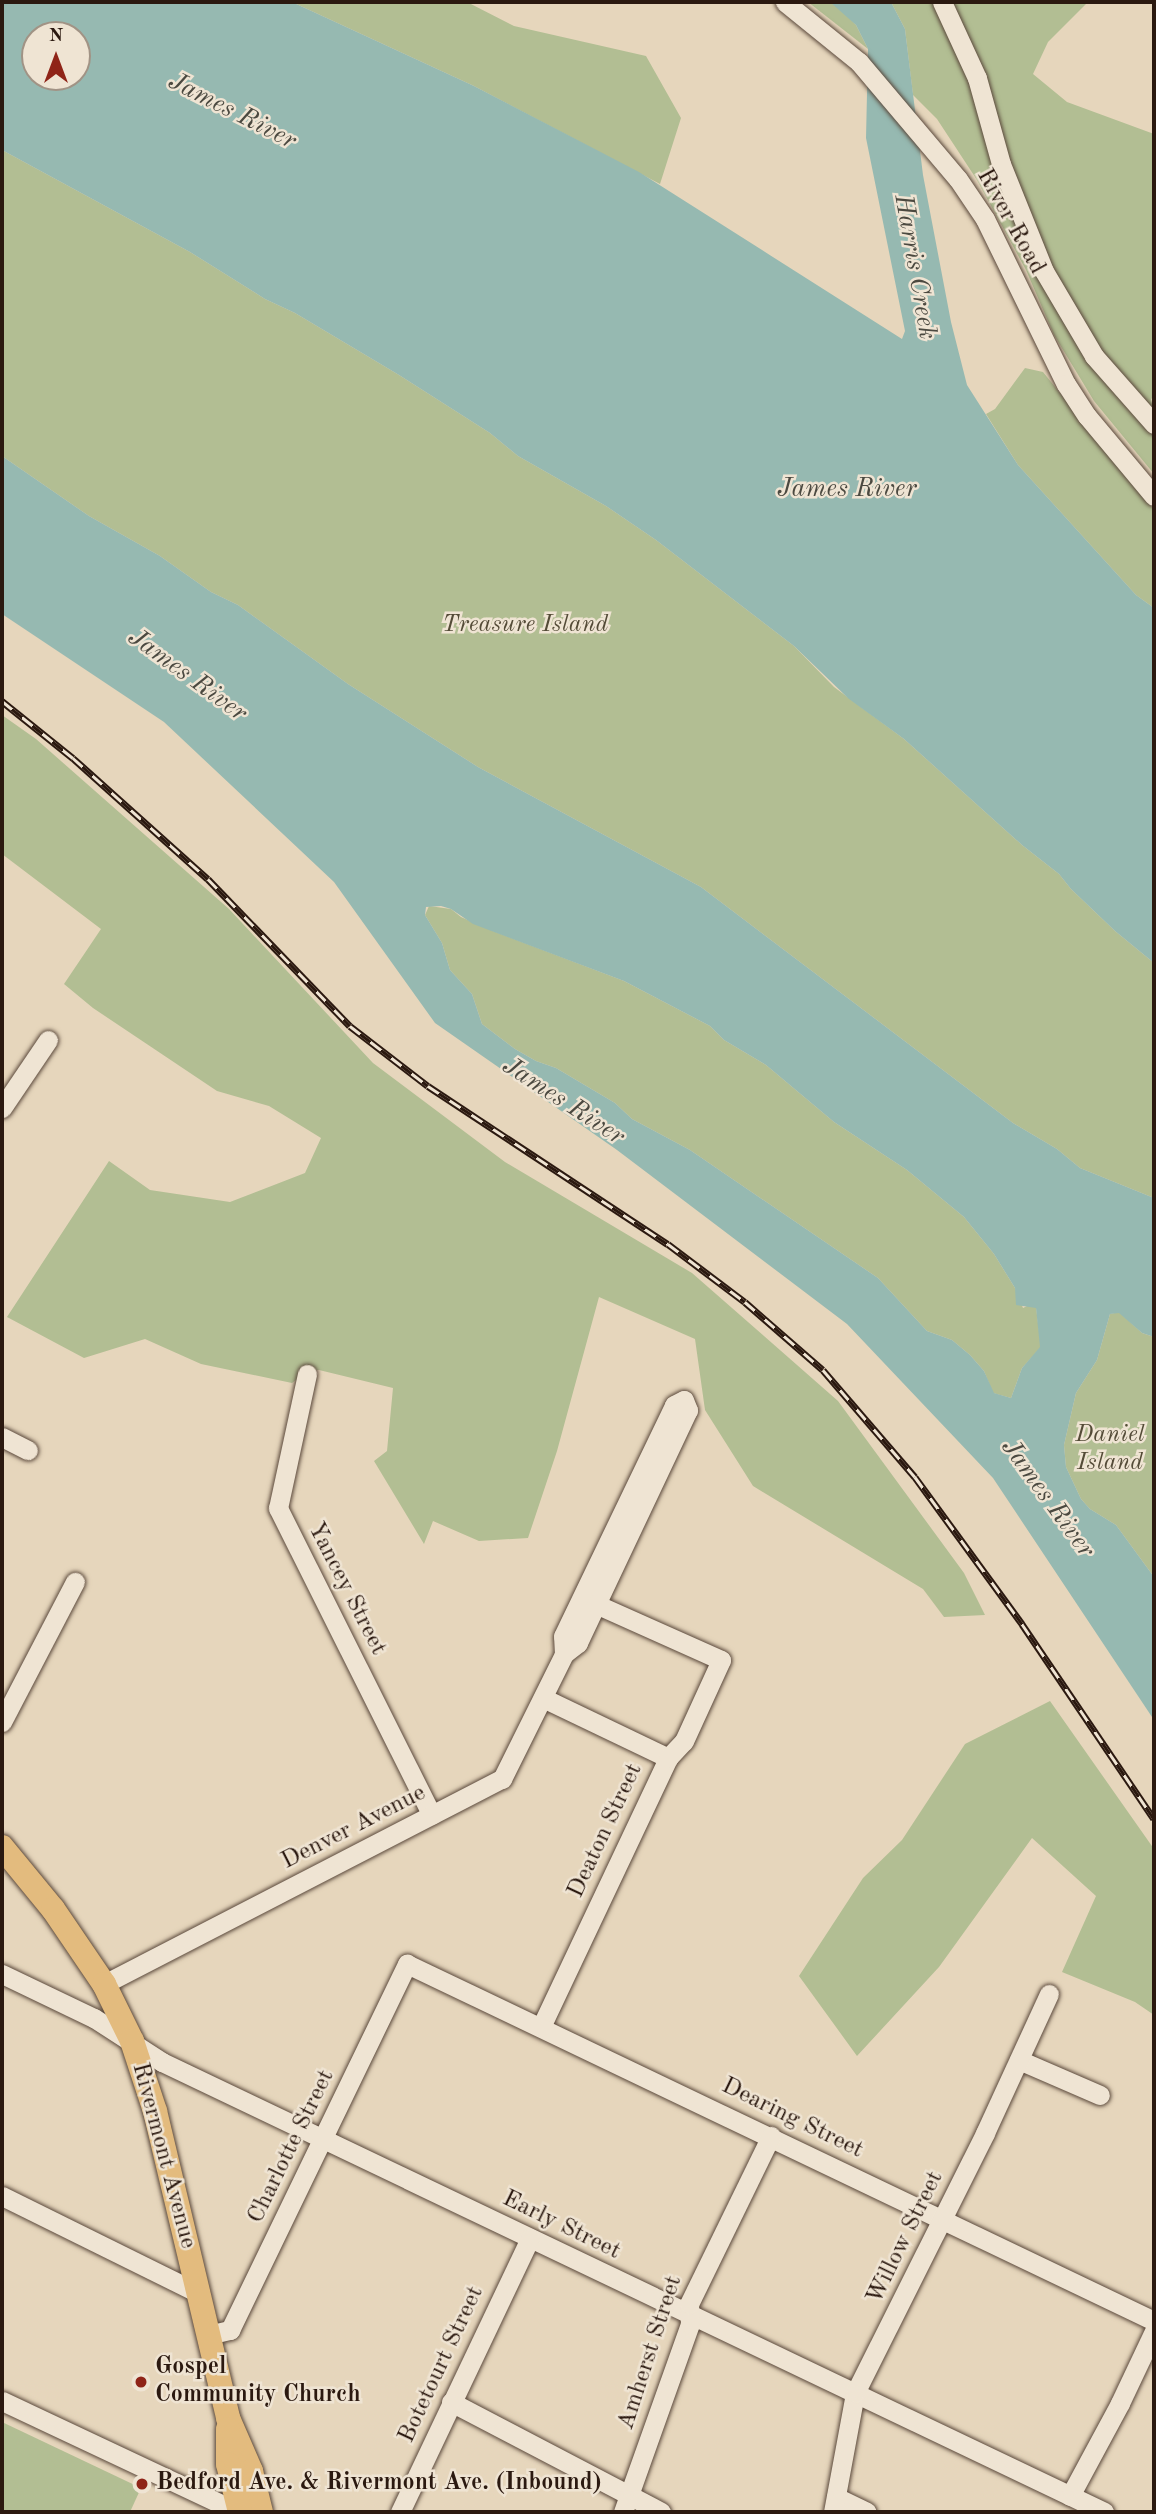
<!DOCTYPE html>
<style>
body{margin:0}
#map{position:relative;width:1156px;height:2514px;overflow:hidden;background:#e6d6bc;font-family:"Old Standard TT",serif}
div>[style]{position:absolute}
.green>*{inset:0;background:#b2be93}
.water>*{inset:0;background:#96b9b1}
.roads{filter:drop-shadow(0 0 2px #5a483b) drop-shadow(0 0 2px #5a483b)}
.minor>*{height:19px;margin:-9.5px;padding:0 9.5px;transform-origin:9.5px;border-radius:9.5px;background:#efe4d3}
.major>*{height:24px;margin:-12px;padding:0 12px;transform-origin:12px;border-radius:12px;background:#e3bb7e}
.rail>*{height:7px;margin-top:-3.5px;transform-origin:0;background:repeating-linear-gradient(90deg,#efe4d3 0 13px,#2b1910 0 26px);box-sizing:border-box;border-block:2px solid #2b1910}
.dots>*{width:19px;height:19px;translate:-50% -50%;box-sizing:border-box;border:4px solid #efe4d3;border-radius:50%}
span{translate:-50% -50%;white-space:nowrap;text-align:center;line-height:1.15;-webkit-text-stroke:5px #efe4d3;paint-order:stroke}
.street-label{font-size:24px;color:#2b1910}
.park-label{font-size:24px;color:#544b37;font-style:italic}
.poi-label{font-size:24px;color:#2b1910;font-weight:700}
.left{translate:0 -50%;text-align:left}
.water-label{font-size:26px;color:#4b4940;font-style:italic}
.frame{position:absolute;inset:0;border:4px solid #2b1910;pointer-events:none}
.north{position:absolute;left:21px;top:21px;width:70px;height:70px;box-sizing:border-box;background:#efe4d3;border:2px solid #a19385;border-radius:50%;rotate:0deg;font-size:19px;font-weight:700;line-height:28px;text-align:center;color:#2b1910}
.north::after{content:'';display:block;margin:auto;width:24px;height:32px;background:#8f2418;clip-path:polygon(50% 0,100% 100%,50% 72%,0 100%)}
</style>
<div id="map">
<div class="green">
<i style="clip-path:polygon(292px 2px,467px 2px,514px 26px,646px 56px,681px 118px,660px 184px,474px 86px)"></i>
<i style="clip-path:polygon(808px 2px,830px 2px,844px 12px,856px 25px,868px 49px)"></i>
<i style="clip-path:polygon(891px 2px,1088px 2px,1048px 42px,1033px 74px,1067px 102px,1154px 134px,1154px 397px,1151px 399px,1154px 413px,1154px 474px,1094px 401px,1054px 335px,1026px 270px,977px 180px,937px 119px,913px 95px,905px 29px)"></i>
<i style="clip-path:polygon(2px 150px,190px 252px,265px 299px,295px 313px,399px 375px,490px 433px,518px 456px,606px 506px,656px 540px,794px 646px,834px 687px,904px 739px,1022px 845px,1059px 874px,1071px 889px,1115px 931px,1154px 963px,1154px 1198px,1080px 1168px,1057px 1149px,1013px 1123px,701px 887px,478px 767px,348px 684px,238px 605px,211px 592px,160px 556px,89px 516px,2px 456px)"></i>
<i style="clip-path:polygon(1025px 368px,1043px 372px,1154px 510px,1154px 608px,1136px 595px,1018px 465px,986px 414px,995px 409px)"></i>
<i style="clip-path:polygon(2px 715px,36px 739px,229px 909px,373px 1063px,505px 1162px,692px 1273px,838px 1401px,964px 1573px,985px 1615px,944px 1617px,923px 1589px,753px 1486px,705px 1410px,695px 1339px,599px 1297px,557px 1451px,528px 1538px,479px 1541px,433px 1521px,424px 1544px,374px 1461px,387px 1451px,393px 1388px,319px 1370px,308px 1371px,292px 1383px,201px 1364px,145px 1339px,84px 1358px,7px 1317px,109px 1161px,150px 1190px,230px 1202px,305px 1173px,321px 1138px,269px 1106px,217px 1091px,93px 1008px,64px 984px,101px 929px,2px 854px)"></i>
<i style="clip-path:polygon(429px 906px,451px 909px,461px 917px,493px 931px,624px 981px,710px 1026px,724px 1040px,766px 1065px,834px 1122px,907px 1170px,964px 1217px,994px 1254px,1015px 1288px,1023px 1308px,1029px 1305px,1036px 1307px,1041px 1347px,1022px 1368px,1011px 1398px,993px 1393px,984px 1371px,970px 1355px,952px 1340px,927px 1331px,878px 1278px,690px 1150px,632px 1119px,615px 1103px,556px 1068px,536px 1061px,515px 1049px,482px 1024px,472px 994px,450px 970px,442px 943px,425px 915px)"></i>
<i style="clip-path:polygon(1119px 1312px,1142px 1333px,1154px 1337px,1154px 1577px,1116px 1525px,1090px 1509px,1081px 1499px,1066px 1467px,1064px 1445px,1076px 1393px,1097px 1360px,1110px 1314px)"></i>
<i style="clip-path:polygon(1050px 1701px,1154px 1849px,1154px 2015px,1135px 2002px,1062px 1972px,1096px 1896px,1032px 1838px,939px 1967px,857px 2056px,799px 1976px,863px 1878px,902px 1840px,965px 1744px)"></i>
<i style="clip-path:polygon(2px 2422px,141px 2488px,130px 2512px,2px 2512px)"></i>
</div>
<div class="water">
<i style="clip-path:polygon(evenodd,2px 2px,292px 2px,474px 86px,639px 172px,902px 339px,905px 331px,866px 138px,868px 49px,856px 25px,830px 2px,891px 2px,905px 29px,923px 175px,951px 322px,967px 385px,1018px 465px,1136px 595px,1154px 608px,1154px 963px,1115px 931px,1071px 889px,1059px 874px,1022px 845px,904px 739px,849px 699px,794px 646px,656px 540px,606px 506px,518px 456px,490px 433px,399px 375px,295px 313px,265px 299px,190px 252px,2px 150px,2px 2px,35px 35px,77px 35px,77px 77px,35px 77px,35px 35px)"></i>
<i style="clip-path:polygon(evenodd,2px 456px,89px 516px,160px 556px,211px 592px,238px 605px,348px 684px,478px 767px,701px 887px,1013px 1123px,1057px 1149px,1080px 1168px,1154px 1198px,1154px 1337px,1142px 1333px,1119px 1313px,1110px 1314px,1097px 1360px,1076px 1393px,1064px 1445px,1066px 1467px,1081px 1499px,1090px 1509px,1116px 1525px,1154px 1577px,1154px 1720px,993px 1478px,847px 1324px,617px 1150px,435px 1023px,334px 882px,164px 722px,2px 614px,2px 456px,441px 906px,451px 909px,473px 924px,624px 981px,710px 1026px,724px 1040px,766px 1065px,834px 1122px,907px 1170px,964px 1217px,994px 1254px,1015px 1288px,1016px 1305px,1036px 1308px,1040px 1347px,1022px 1368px,1011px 1398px,994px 1393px,984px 1371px,970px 1355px,952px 1340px,927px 1331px,878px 1278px,690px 1150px,632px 1119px,615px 1103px,556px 1068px,536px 1061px,515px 1049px,482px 1024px,472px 994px,450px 970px,442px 943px,425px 915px,426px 907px,441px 906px)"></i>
</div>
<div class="roads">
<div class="minor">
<i style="left:785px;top:2px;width:95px;rotate:39deg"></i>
<i style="left:859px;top:62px;width:153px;rotate:49.8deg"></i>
<i style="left:958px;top:179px;width:48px;rotate:56deg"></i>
<i style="left:985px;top:219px;width:184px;rotate:63.9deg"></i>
<i style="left:1066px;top:384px;width:38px;rotate:57deg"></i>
<i style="left:1087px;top:416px;width:104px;rotate:50.1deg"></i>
<i style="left:942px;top:2px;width:84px;rotate:65.3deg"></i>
<i style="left:977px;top:78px;width:89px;rotate:74.4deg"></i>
<i style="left:1001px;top:164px;width:115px;rotate:68.1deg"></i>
<i style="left:1044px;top:271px;width:99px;rotate:59.5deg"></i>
<i style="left:1094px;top:356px;width:91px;rotate:48.6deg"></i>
<i style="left:2px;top:1108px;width:82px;rotate:-55.9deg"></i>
<i style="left:307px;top:1374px;width:137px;rotate:102.2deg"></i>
<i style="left:278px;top:1508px;width:343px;rotate:63.4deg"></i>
<i style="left:2px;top:1437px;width:29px;rotate:27deg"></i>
<i style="left:543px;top:1698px;width:139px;rotate:25.6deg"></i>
<i style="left:2px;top:1722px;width:158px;rotate:-62.5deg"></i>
<i style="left:2px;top:1974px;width:102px;rotate:25.6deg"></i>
<i style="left:94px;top:2018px;width:81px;rotate:32.9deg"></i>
<i style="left:162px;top:2062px;width:1044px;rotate:25.53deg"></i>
<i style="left:104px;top:1984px;width:448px;rotate:-27.3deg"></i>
<i style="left:502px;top:1779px;width:140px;rotate:-63.6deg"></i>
<i style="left:564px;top:1654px;width:18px;rotate:-93deg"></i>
<i style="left:563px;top:1636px;width:256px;rotate:-64.3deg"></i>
<i style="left:674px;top:1405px;width:11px;rotate:-27deg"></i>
<i style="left:684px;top:1400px;width:11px;rotate:68deg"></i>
<i style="left:688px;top:1410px;width:258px;rotate:115.3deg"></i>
<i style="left:578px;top:1643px;width:18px;rotate:142deg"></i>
<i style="left:541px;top:2027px;width:297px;rotate:-64.7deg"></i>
<i style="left:668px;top:1758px;width:23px;rotate:-47deg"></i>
<i style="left:684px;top:1741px;width:89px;rotate:-65.4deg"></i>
<i style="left:721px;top:1660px;width:137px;rotate:-155.9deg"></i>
<i style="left:1019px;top:2060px;width:88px;rotate:23.4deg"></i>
<i style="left:2px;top:2196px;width:219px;rotate:26.3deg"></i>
<i style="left:208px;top:2335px;width:23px;rotate:-13deg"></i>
<i style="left:230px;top:2330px;width:407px;rotate:-64.2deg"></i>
<i style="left:407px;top:1964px;width:828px;rotate:25.54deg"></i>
<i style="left:2px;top:2401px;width:261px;rotate:25.2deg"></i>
<i style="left:451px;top:2402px;width:237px;rotate:27.6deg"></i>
<i style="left:1070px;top:2496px;width:106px;rotate:-61.7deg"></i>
<i style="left:1120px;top:2403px;width:80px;rotate:-64.7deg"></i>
<i style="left:836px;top:2497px;width:34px;rotate:26deg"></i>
<i style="left:400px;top:2512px;width:303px;rotate:-64.6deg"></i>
<i style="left:623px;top:2512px;width:200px;rotate:-70.4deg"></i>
<i style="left:690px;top:2324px;width:20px;rotate:-93deg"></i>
<i style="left:689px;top:2304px;width:187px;rotate:-64deg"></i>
<i style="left:833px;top:2512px;width:121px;rotate:-79.5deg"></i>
<i style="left:855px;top:2393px;width:291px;rotate:-63.4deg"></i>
<i style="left:985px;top:2133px;width:153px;rotate:-65.3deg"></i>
</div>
<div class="major">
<i style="left:2px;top:1847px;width:80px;rotate:50.6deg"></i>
<i style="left:53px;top:1909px;width:91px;rotate:55.8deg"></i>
<i style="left:104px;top:1984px;width:64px;rotate:63.8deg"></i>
<i style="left:132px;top:2041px;width:74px;rotate:71.8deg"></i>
<i style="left:155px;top:2111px;width:316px;rotate:76.6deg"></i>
<i style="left:228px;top:2418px;width:58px;rotate:66.5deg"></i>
<i style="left:251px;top:2471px;width:42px;rotate:76.3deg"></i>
<i style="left:228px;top:2429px;width:35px;rotate:90deg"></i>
<i style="left:228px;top:2464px;width:49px;rotate:76deg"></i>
</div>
</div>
<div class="rail">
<i style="left:2px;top:701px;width:91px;rotate:38.8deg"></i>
<i style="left:73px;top:758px;width:181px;rotate:41.9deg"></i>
<i style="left:208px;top:879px;width:204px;rotate:46deg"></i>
<i style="left:350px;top:1026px;width:98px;rotate:37.6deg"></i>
<i style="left:428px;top:1086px;width:287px;rotate:33.4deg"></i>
<i style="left:668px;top:1244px;width:96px;rotate:37deg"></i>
<i style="left:745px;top:1302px;width:103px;rotate:41.1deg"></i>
<i style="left:823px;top:1370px;width:141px;rotate:49.3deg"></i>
<i style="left:915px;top:1477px;width:182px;rotate:53.9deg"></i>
<i style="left:1022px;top:1624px;width:235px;rotate:55.9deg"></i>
</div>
<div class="dots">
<i style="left:141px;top:2382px;background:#8f2418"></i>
<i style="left:142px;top:2484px;background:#8f2418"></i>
</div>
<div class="street-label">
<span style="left:1010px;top:222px;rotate:61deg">River Road</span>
<span style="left:346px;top:1589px;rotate:63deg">Yancey Street</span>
<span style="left:354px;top:1828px;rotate:-27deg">Denver Avenue</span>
<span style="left:606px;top:1831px;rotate:-65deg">Deaton Street</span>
<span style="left:792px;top:2119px;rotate:26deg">Dearing Street</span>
<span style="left:292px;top:2147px;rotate:-64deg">Charlotte Street</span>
<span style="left:163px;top:2156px;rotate:75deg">Rivermont Avenue</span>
<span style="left:561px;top:2226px;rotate:26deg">Early Street</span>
<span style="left:906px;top:2238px;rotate:-64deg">Willow Street</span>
<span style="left:651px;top:2353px;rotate:-72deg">Amherst Street</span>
<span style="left:442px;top:2365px;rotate:-65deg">Botetourt Street</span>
</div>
<div class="park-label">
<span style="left:525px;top:626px">Treasure Island</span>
<span style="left:1110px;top:1450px">Daniel<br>Island</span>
</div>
<div class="poi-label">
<span class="left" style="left:155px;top:2382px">Gospel<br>Community Church</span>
<span class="left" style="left:156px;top:2484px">Bedford Ave. &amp; Rivermont Ave. (Inbound)</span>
</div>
<div class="water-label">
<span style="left:232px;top:112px;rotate:27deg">James River</span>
<span style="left:914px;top:267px;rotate:80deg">Harris Creek</span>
<span style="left:847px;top:490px">James River</span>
<span style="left:187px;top:676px;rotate:36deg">James River</span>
<span style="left:563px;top:1102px;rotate:33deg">James River</span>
<span style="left:1047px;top:1499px;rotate:54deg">James River</span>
</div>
<div class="frame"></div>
<div class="north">N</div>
</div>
